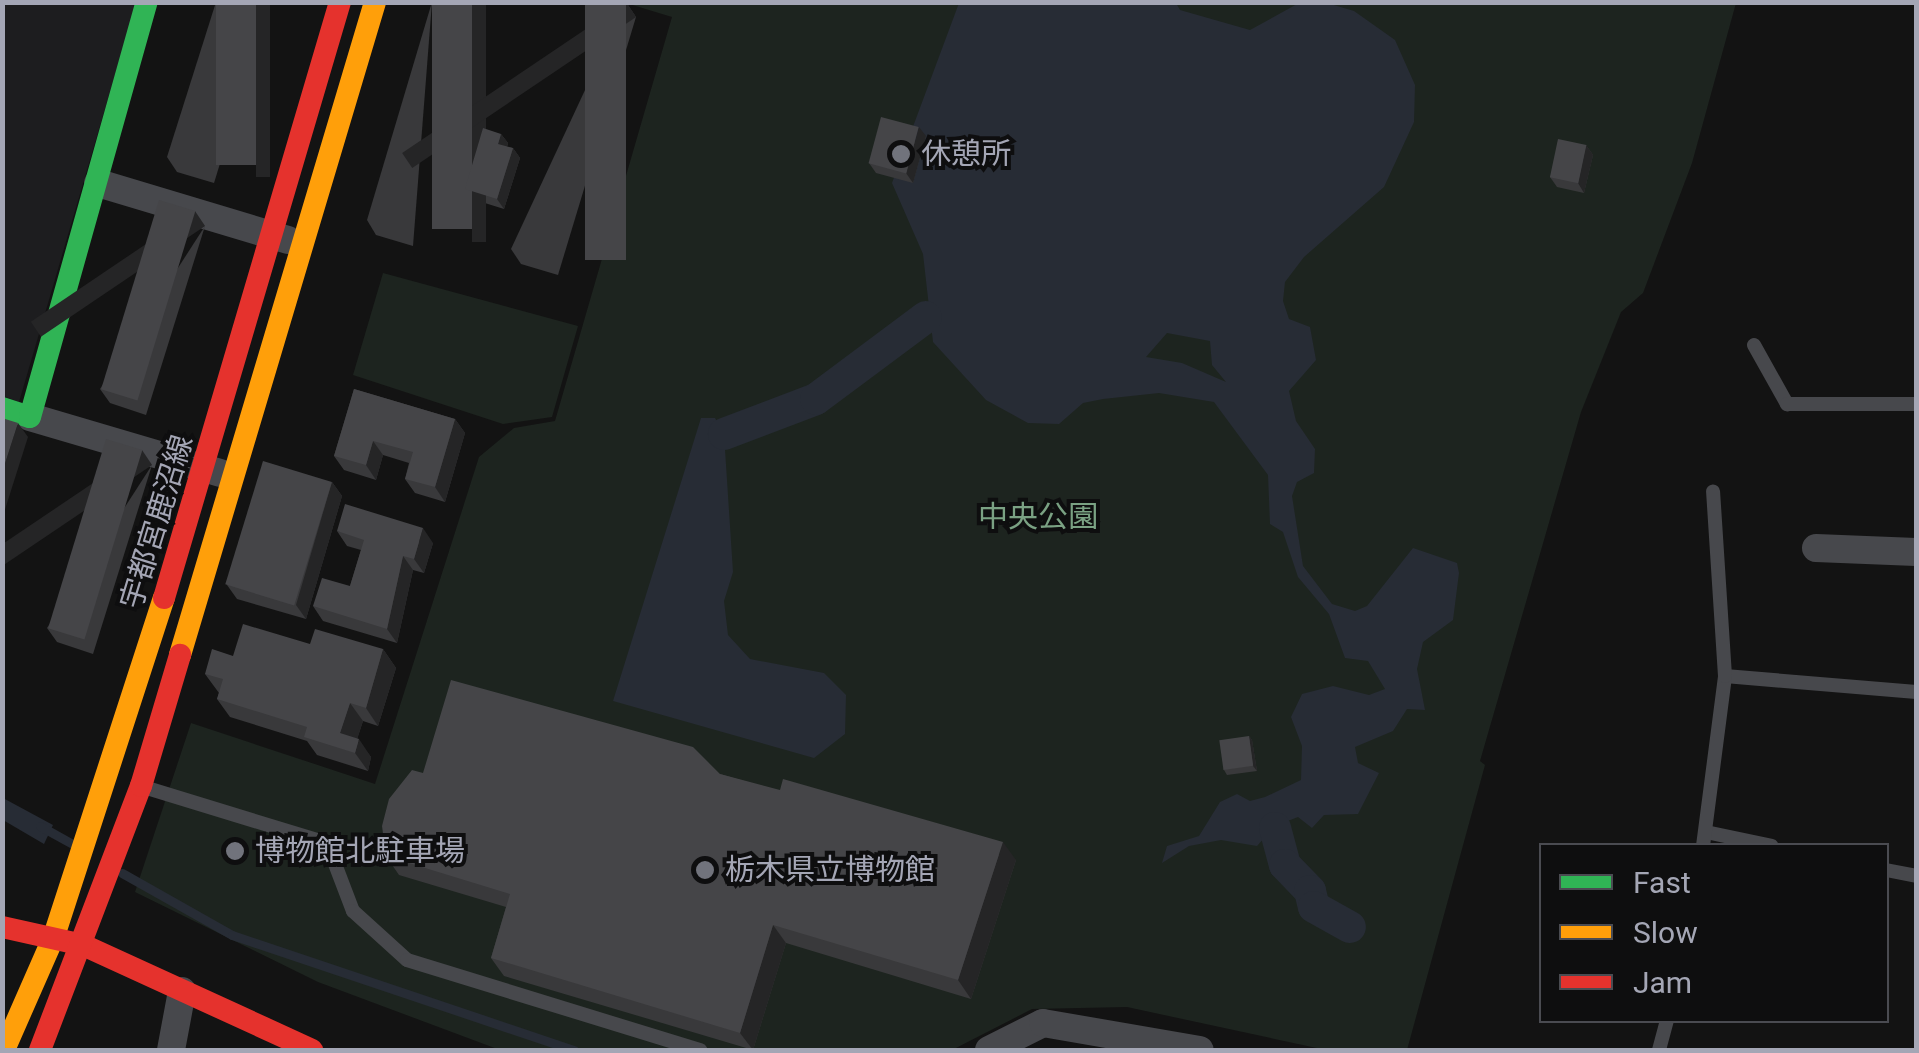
<!DOCTYPE html>
<meta charset="utf-8">
<style>
body{margin:0}
#map{position:relative;width:1919px;height:1053px;overflow:hidden;background:#131313;font-family:Roboto,"Noto Sans JP",sans-serif}
div>[style]{position:absolute}
.built>*{inset:0;background:#1d1d1f}
.green>*{inset:0;background:#1d241f}
.water>*{inset:0;background:#272c35}
.stream>*{height:9px;margin:-4.5px;padding:0 4.5px;transform-origin:4.5px;border-radius:4.5px;background:#272c35}
.canal>*{height:32px;margin:-16px;padding:0 16px;transform-origin:16px;border-radius:16px;background:#272c35}
.lane>*{height:14px;margin:-7px;padding:0 7px;transform-origin:7px;border-radius:7px;background:#47484c}
.street>*{height:28px;margin:-14px;padding:0 14px;transform-origin:14px;border-radius:14px;background:#47484c}
.fast>*{height:22px;margin:-11px;padding:0 11px;transform-origin:11px;border-radius:11px;background:#30b455}
.slow>*{height:22px;margin:-11px;padding:0 11px;transform-origin:11px;border-radius:11px;background:#ff9f0a}
.jam>*{height:22px;margin:-11px;padding:0 11px;transform-origin:11px;border-radius:11px;background:#e5322d}
.wall>*{inset:0;background:#39393b}
.shaded-wall>*{inset:0;background:#252526;transform-origin:0 0}
.building>*{inset:0;background:#454548;transform-origin:0 0}
.dots>*{width:28px;height:28px;translate:-50% -50%;box-sizing:border-box;border:5px solid #0e0e0f;border-radius:50%}
span{translate:-50% -50%;white-space:nowrap;text-align:center;line-height:1.15;-webkit-text-stroke:8px #0e0e0f;paint-order:stroke}
.poi-label{font-size:30px;color:#a4a6b5}
.left{translate:0 -50%;text-align:left}
.park-label{font-size:30px;color:#7aa183}
.street-label{font-size:30px;color:#a4a6b5}
.frame{position:absolute;inset:0;border:5px solid #a4a6b5;pointer-events:none}
.legend{position:absolute;left:1539px;top:843px;width:350px;height:180px;box-sizing:border-box;background:#0e0e0f;border:2px solid #4a4b51;margin:0;padding:12px 18px;list-style:none;font-size:30px;color:#a4a6b5}
.legend li{display:flex;align-items:center;gap:20px;height:50px}
.legend b{width:50px;border:2px solid #4a4b51}
</style>
<div id="map">
<div class="built">
<i style="clip-path:polygon(3px 3px,136px 3px,19px 402px,3px 396px)"></i>
</div>
<div class="green">
<i style="clip-path:polygon(626px 3px,1736px 3px,1692px 163px,1643px 293px,1621px 312px,1581px 412px,1480px 761px,1485px 765px,1407px 1050px,1326px 1050px,1127px 1007px,1032px 1009px,952px 1050px,500px 1050px,318px 982px,135px 892px,191px 723px,375px 784px,479px 457px,514px 428px,555px 421px,672px 17px)"></i>
<i style="clip-path:polygon(383px 273px,578px 326px,552px 417px,503px 424px,353px 375px)"></i>
</div>
<div class="water">
<i style="clip-path:polygon(evenodd,959px 3px,1176px 3px,1180px 10px,1250px 30px,1299px 3px,1327px 3px,1354px 11px,1395px 40px,1415px 85px,1414px 122px,1384px 187px,1304px 257px,1285px 282px,1283px 301px,1289px 319px,1310px 327px,1316px 360px,1289px 391px,1296px 421px,1315px 449px,1314px 473px,1297px 482px,1292px 496px,1303px 566px,1332px 604px,1355px 611px,1367px 606px,1413px 548px,1457px 563px,1459px 573px,1453px 620px,1423px 642px,1417px 669px,1425px 710px,1407px 709px,1393px 731px,1355px 747px,1358px 763px,1379px 773px,1358px 814px,1324px 815px,1312px 828px,1298px 817px,1275px 826px,1257px 846px,1221px 840px,1189px 846px,1162px 863px,1167px 846px,1199px 836px,1220px 802px,1237px 794px,1250px 801px,1265px 797px,1301px 780px,1302px 746px,1291px 717px,1302px 694px,1333px 686px,1369px 695px,1385px 689px,1368px 661px,1345px 658px,1329px 614px,1298px 577px,1283px 532px,1270px 524px,1268px 475px,1214px 402px,1159px 393px,1103px 399px,1083px 403px,1059px 424px,1028px 423px,986px 400px,933px 342px,923px 254px,892px 183px,959px 3px,1167px 333px,1210px 341px,1212px 365px,1226px 382px,1182px 363px,1146px 357px,1167px 333px)"></i>
<i style="clip-path:polygon(701px 418px,715px 418px,724px 434px,733px 572px,724px 601px,728px 635px,750px 659px,824px 673px,846px 695px,845px 734px,814px 758px,613px 701px)"></i>
<i style="clip-path:polygon(3px 798px,53px 825px,44px 844px,3px 820px)"></i>
</div>
<div class="stream">
<i style="left:40px;top:826px;width:39px;rotate:29deg"></i>
<i style="left:122px;top:873px;width:126px;rotate:29.4deg"></i>
<i style="left:232px;top:935px;width:361px;rotate:18.6deg"></i>
</div>
<div class="canal">
<i style="left:724px;top:434px;width:98px;rotate:-20.8deg"></i>
<i style="left:816px;top:399px;width:137px;rotate:-36.7deg"></i>
<i style="left:1275px;top:828px;width:38px;rotate:75deg"></i>
<i style="left:1285px;top:865px;width:36px;rotate:46deg"></i>
<i style="left:1310px;top:891px;width:16px;rotate:76deg"></i>
<i style="left:1314px;top:907px;width:41px;rotate:29.1deg"></i>
</div>
<div class="lane">
<i style="left:1754px;top:345px;width:68px;rotate:60.8deg"></i>
<i style="left:1787px;top:404px;width:129px"></i>
<i style="left:1725px;top:676px;width:192px;rotate:4.8deg"></i>
<i style="left:147px;top:788px;width:188px;rotate:17deg"></i>
<i style="left:327px;top:843px;width:73px;rotate:69.1deg"></i>
<i style="left:353px;top:911px;width:73px;rotate:42.2deg"></i>
<i style="left:407px;top:960px;width:307px;rotate:17.1deg"></i>
<i style="left:1706px;top:832px;width:67px;rotate:12deg"></i>
<i style="left:1703px;top:846px;width:171px;rotate:-82.6deg"></i>
<i style="left:1725px;top:676px;width:185px;rotate:-93.7deg"></i>
<i style="left:1886px;top:870px;width:31px;rotate:11deg"></i>
<i style="left:1659px;top:1050px;width:31px;rotate:-75deg"></i>
</div>
<div class="street">
<i style="left:98px;top:183px;width:198px;rotate:16.7deg"></i>
<i style="left:30px;top:417px;width:198px;rotate:16.4deg"></i>
<i style="left:1816px;top:548px;width:100px;rotate:2.3deg"></i>
<i style="left:171px;top:1050px;width:60px;rotate:-79.4deg"></i>
<i style="left:989px;top:1050px;width:60px;rotate:-26.6deg"></i>
<i style="left:1043px;top:1023px;width:159px;rotate:9.8deg"></i>
</div>
<div class="fast">
<i style="left:2px;top:408px;width:29px;rotate:18deg"></i>
<i style="left:30px;top:417px;width:431px;rotate:-74.3deg"></i>
</div>
<div class="slow">
<i style="left:180px;top:655px;width:681px;rotate:-73.37deg"></i>
<i style="left:4px;top:1050px;width:124px;rotate:-66.3deg"></i>
<i style="left:54px;top:936px;width:355px;rotate:-72deg"></i>
</div>
<div class="jam">
<i style="left:164px;top:598px;width:621px;rotate:-73.55deg"></i>
<i style="left:2px;top:927px;width:83px;rotate:12.5deg"></i>
<i style="left:83px;top:945px;width:252px;rotate:24.6deg"></i>
<i style="left:40px;top:1050px;width:283px;rotate:-69.1deg"></i>
<i style="left:141px;top:786px;width:137px;rotate:-73.4deg"></i>
</div>
<div class="wall">
<i style="clip-path:polygon(216px 2px,270px 2px,214px 183px,177px 172px,167px 157px)"></i>
<i style="clip-path:polygon(432px 2px,413px 246px,376px 235px,367px 220px)"></i>
<i style="clip-path:polygon(626px 2px,636px 17px,558px 275px,521px 264px,511px 249px)"></i>
<i style="clip-path:polygon(501px 134px,508px 143px,507px 147px,513px 148px,520px 158px,504px 209px,472px 199px,465px 189px)"></i>
<i style="clip-path:polygon(926px 136px,913px 183px,876px 173px,869px 163px)"></i>
<i style="clip-path:polygon(1586px 145px,1593px 155px,1584px 193px,1557px 187px,1550px 177px)"></i>
<i style="clip-path:polygon(205px 226px,146px 415px,110px 403px,100px 389px)"></i>
<i style="clip-path:polygon(354px 389px,455px 419px,465px 433px,445px 502px,415px 493px,405px 479px,409px 463px,383px 455px,376px 480px,344px 470px,334px 456px)"></i>
<i style="clip-path:polygon(152px 465px,93px 654px,57px 642px,47px 628px)"></i>
<i style="clip-path:polygon(332px 482px,342px 496px,306px 619px,237px 599px,227px 585px)"></i>
<i style="clip-path:polygon(337px 531px,433px 543px,424px 573px,413px 570px,397px 643px,323px 621px,313px 606px,350px 586px,361px 550px,347px 546px)"></i>
<i style="clip-path:polygon(310px 644px,383px 649px,396px 668px,378px 726px,363px 721px,357px 739px,371px 757px,368px 771px,317px 755px,307px 741px,230px 717px,217px 699px,219px 693px,205px 674px,233px 656px)"></i>
<i style="clip-path:polygon(1249px 736px,1252px 740px,1257px 771px,1227px 775px,1224px 770px)"></i>
<i style="clip-path:polygon(423px 773px,720px 774px,1016px 860px,971px 999px,786px 943px,753px 1050px,504px 976px,491px 958px,506px 907px,399px 875px,386px 856px)"></i>
</div>
<div class="shaded-wall">
<i style="left:256px;top:2px;width:14px;height:175px"></i>
<i style="left:472px;top:2px;width:14px;height:240px"></i>
<i style="left:626px;top:2px;width:18px;height:270px;rotate:56deg"></i>
<i style="clip-path:polygon(919px 127px,926px 136px,913px 183px,906px 173px)"></i>
<i style="clip-path:polygon(501px 134px,508px 143px,505px 154px,498px 144px)"></i>
<i style="clip-path:polygon(1586px 145px,1593px 155px,1584px 193px,1578px 183px)"></i>
<i style="clip-path:polygon(513px 148px,520px 158px,504px 209px,497px 199px)"></i>
<i style="left:195px;top:211px;width:18px;height:198px;rotate:56deg"></i>
<i style="clip-path:polygon(455px 419px,465px 433px,445px 502px,435px 487px)"></i>
<i style="clip-path:polygon(18px 423px,28px 437px,2px 519px,2px 473px)"></i>
<i style="clip-path:polygon(373px 441px,383px 455px,376px 480px,366px 465px)"></i>
<i style="left:142px;top:450px;width:18px;height:198px;rotate:56deg"></i>
<i style="clip-path:polygon(332px 482px,342px 496px,306px 619px,296px 605px)"></i>
<i style="clip-path:polygon(423px 528px,433px 543px,424px 573px,414px 559px)"></i>
<i style="clip-path:polygon(403px 556px,413px 570px,397px 643px,387px 629px)"></i>
<i style="clip-path:polygon(383px 649px,396px 668px,378px 726px,366px 708px)"></i>
<i style="clip-path:polygon(350px 703px,363px 721px,353px 752px,340px 733px)"></i>
<i style="clip-path:polygon(1249px 736px,1252px 740px,1257px 771px,1253px 766px)"></i>
<i style="clip-path:polygon(359px 739px,371px 757px,368px 771px,355px 753px)"></i>
<i style="clip-path:polygon(1003px 842px,1016px 860px,971px 999px,958px 980px)"></i>
<i style="clip-path:polygon(773px 925px,786px 943px,753px 1050px,740px 1033px)"></i>
</div>
<div class="building">
<i style="left:216px;top:2px;width:40px;height:163px"></i>
<i style="left:432px;top:2px;width:40px;height:227px"></i>
<i style="left:585px;top:2px;width:41px;height:258px"></i>
<i style="left:881px;top:117px;width:39px;height:48px;rotate:15deg"></i>
<i style="clip-path:polygon(483px 128px,501px 134px,498px 144px,513px 148px,497px 199px,465px 189px)"></i>
<i style="left:1558px;top:139px;width:29px;height:39px;rotate:12deg"></i>
<i style="left:159px;top:200px;width:38px;height:198px;rotate:17deg"></i>
<i style="clip-path:polygon(354px 389px,455px 419px,435px 487px,405px 479px,413px 452px,373px 441px,366px 465px,334px 456px)"></i>
<i style="clip-path:polygon(2px 418px,18px 423px,2px 473px)"></i>
<i style="left:106px;top:439px;width:38px;height:198px;rotate:17deg"></i>
<i style="left:263px;top:461px;width:72px;height:129px;rotate:17deg"></i>
<i style="clip-path:polygon(345px 504px,423px 528px,414px 559px,403px 556px,387px 629px,313px 606px,322px 578px,350px 586px,364px 540px,337px 531px)"></i>
<i style="clip-path:polygon(243px 624px,310px 644px,315px 629px,383px 649px,366px 708px,350px 703px,340px 733px,359px 739px,355px 753px,304px 737px,307px 727px,217px 699px,223px 679px,205px 674px,212px 649px,233px 656px)"></i>
<i style="clip-path:polygon(451px 680px,693px 747px,720px 774px,780px 790px,783px 779px,1003px 842px,958px 980px,773px 925px,740px 1033px,491px 958px,510px 894px,386px 856px,382px 826px,389px 799px,412px 770px,423px 773px)"></i>
<i style="left:1249px;top:736px;width:30px;height:30px;rotate:82deg"></i>
</div>
<div class="dots">
<i style="left:901px;top:154px;background:#71737c"></i>
<i style="left:235px;top:851px;background:#71737c"></i>
<i style="left:705px;top:870px;background:#71737c"></i>
</div>
<div class="poi-label">
<span class="left" style="left:921px;top:154px">休憩所</span>
<span class="left" style="left:255px;top:851px">博物館北駐車場</span>
<span class="left" style="left:725px;top:870px">栃木県立博物館</span>
</div>
<div class="park-label">
<span style="left:1038px;top:517px">中央公園</span>
</div>
<div class="street-label">
<span style="left:157px;top:522px;rotate:-73deg">宇都宮鹿沼線</span>
</div>
<div class="frame"></div>
<ul class="legend">
<li><b style="height:12px;background:#30b455"></b>Fast</li>
<li><b style="height:12px;background:#ff9f0a"></b>Slow</li>
<li><b style="height:12px;background:#e5322d"></b>Jam</li>
</ul>
</div>
